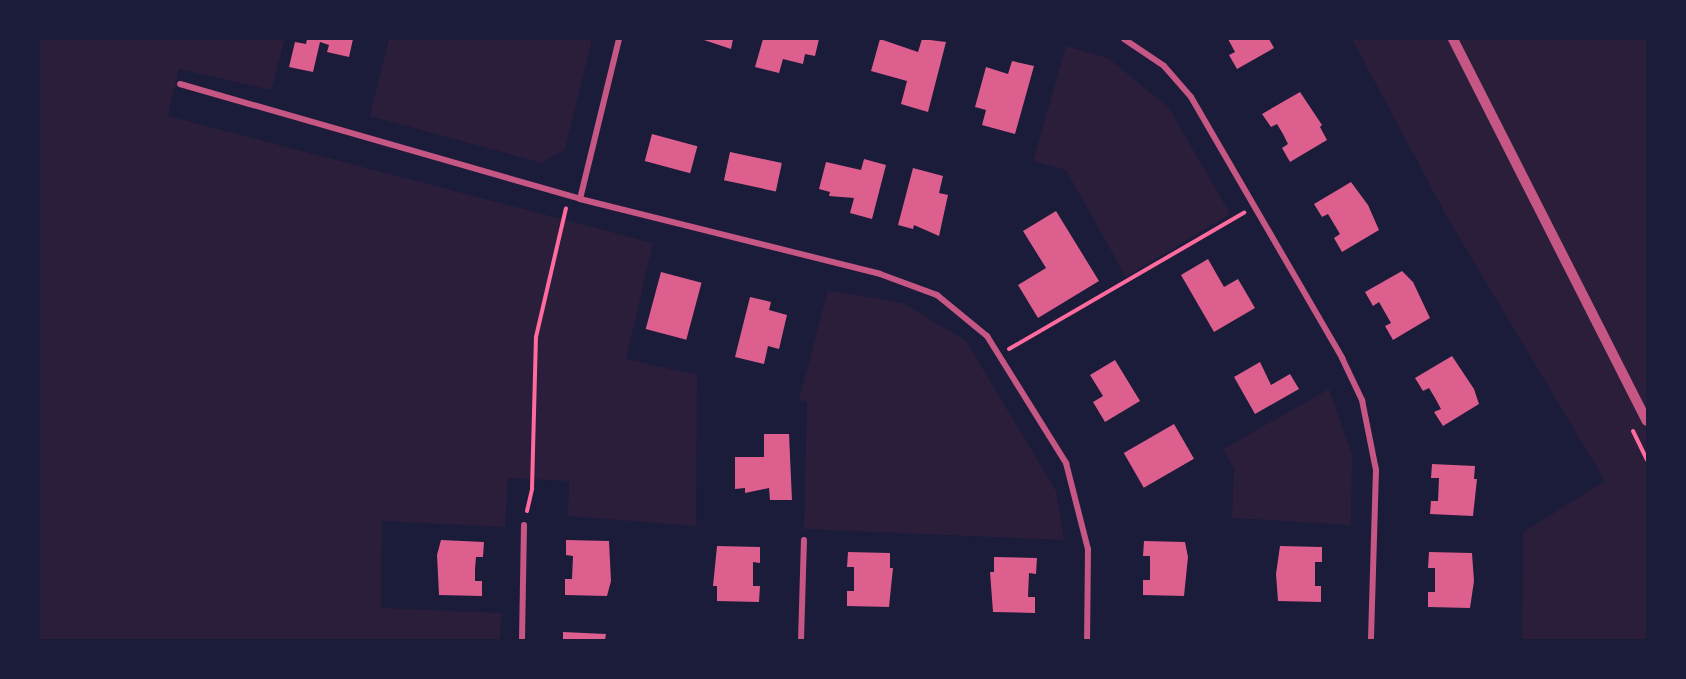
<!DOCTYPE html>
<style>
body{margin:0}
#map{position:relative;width:1686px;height:679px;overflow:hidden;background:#1b1b3a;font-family:"Alegreya Sans",sans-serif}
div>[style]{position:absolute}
.green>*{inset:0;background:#2a1e3b}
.building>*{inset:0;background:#dd5f8e;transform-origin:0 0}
.path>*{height:4px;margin:-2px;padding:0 2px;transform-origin:2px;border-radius:2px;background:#ff6b9d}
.minor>*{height:6px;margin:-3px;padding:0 3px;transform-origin:3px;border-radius:3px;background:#c65784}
.tertiary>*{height:10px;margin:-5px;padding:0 5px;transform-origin:5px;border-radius:5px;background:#c65784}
span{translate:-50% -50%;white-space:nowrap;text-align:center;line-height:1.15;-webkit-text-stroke:5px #1b1b3a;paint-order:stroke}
.frame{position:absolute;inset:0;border:40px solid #1b1b3a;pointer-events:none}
</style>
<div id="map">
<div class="green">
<i style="clip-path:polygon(39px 39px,285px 39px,271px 90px,179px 69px,168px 116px,653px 243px,626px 359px,697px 375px,696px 526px,568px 516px,569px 481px,508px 478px,505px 527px,382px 521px,381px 608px,501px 613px,500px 640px,39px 640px)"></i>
<i style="clip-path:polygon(389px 39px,592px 39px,565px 149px,542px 163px,370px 116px)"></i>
<i style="clip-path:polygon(1352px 39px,1647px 39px,1647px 640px,1522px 640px,1523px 532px,1605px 481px,1446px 215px)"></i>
<i style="clip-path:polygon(1066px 46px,1108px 58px,1169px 108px,1230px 214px,1126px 277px,1066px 170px,1033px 161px)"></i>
<i style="clip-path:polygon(828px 290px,903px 303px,966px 341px,1056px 491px,1064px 540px,804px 529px,807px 402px,799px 400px)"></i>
<i style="clip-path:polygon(1329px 389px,1352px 455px,1351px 525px,1232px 518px,1234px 469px,1223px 449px)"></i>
</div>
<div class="building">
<i style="clip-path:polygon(307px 39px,353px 39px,349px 57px,327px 52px,329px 45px,320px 42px,313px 72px,289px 67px,295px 42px,306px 44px)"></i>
<i style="clip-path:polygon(701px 39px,733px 39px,731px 49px)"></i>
<i style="clip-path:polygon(763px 39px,819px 39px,815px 56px,805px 54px,803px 64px,783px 59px,779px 73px,755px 67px)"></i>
<i style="clip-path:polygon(880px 39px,918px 52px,922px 39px,946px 42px,928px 112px,901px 104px,907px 81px,871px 71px)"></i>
<i style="clip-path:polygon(1228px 39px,1269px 39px,1274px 48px,1237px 69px,1229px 55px,1235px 52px)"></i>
<i style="clip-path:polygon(1012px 61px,1034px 66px,1015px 134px,982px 125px,986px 110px,975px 107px,986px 67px,1008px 74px)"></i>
<i style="clip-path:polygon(1300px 92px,1322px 125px,1320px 127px,1327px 140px,1290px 162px,1282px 148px,1288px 144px,1283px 134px,1277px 124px,1271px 127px,1262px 114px)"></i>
<i style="left:652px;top:134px;width:47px;height:28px;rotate:15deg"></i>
<i style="left:730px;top:152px;width:53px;height:29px;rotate:12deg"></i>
<i style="clip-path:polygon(864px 159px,886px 165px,872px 219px,850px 213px,854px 198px,829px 196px,830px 192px,819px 189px,826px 162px,861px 170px)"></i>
<i style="clip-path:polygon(913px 168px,943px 176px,939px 193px,948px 195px,939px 236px,914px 225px,913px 229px,898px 225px)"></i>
<i style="clip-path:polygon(1351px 182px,1368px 205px,1379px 230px,1342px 252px,1334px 238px,1340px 234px,1328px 214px,1322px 217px,1314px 204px)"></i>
<i style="clip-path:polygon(1056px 211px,1099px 281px,1038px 318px,1018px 285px,1046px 268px,1023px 231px)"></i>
<i style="clip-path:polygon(1208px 259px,1224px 287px,1238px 279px,1255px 308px,1214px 332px,1181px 275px)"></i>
<i style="clip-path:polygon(1402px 271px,1413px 282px,1430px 318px,1393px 340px,1385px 326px,1391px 323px,1379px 302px,1373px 306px,1365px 292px)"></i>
<i style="left:661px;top:272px;width:42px;height:59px;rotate:15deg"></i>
<i style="clip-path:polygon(750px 297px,771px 302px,769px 310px,787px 315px,779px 349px,768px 346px,764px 364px,735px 357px)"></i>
<i style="clip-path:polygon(1452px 356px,1474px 389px,1479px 404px,1443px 426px,1434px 412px,1441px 409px,1435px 398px,1429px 388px,1423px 391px,1415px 378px)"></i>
<i style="clip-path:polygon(1115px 360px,1140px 401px,1105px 422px,1093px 402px,1103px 396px,1090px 375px)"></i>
<i style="clip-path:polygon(1260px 362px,1271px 385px,1290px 374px,1299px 389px,1255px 414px,1234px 377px)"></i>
<i style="left:1174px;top:424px;width:40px;height:58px;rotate:60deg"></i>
<i style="clip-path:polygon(764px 434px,789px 434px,792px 500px,770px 500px,769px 488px,745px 493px,745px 488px,735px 489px,735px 457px,764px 457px)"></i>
<i style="clip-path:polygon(1432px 464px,1475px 466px,1474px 479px,1477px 479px,1473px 516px,1430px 514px,1431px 501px,1438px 501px,1439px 478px,1431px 478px)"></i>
<i style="clip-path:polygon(441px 540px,484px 542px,483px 557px,476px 557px,475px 569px,475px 581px,482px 581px,482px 596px,439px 595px,437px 555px)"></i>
<i style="clip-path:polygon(566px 540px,609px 541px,611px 581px,607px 596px,565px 595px,565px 579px,572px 579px,573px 556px,566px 555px)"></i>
<i style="clip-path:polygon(1144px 541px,1185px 542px,1188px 557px,1184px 596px,1143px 595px,1143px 580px,1150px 580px,1150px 556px,1143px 556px)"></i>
<i style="clip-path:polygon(717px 546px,760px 547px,760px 563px,753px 562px,753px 586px,760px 586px,759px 602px,717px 601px,717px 586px,713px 586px)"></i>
<i style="clip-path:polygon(1280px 546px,1322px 547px,1322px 562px,1315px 562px,1315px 586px,1321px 586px,1321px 602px,1278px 601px,1276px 574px)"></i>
<i style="clip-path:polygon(848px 552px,890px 553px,890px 568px,893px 568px,889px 607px,847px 606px,847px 591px,854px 591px,854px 567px,847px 567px)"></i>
<i style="clip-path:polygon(1429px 552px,1472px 553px,1474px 581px,1470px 608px,1428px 607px,1428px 592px,1435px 592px,1435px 568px,1428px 568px)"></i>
<i style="clip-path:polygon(994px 557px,1037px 558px,1036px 574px,1029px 573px,1028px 597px,1035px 597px,1035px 613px,993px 612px,990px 572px,994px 572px)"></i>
<i style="clip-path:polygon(563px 632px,606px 634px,605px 640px,563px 640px)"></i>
</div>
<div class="path">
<i style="left:1009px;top:349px;width:272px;rotate:-30.1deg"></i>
<i style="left:1633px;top:431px;width:32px;rotate:64deg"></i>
<i style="left:527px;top:511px;width:23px;rotate:-77deg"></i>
<i style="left:532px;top:489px;width:152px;rotate:-88.5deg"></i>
<i style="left:536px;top:337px;width:132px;rotate:-76.9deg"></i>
</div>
<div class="minor">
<i style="left:1124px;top:39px;width:48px;rotate:34deg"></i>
<i style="left:1164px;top:66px;width:41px;rotate:48.9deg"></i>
<i style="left:1191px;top:97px;width:302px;rotate:59.9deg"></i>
<i style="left:1342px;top:358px;width:47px;rotate:64.5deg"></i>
<i style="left:1362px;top:400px;width:71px;rotate:78.7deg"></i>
<i style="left:1376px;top:470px;width:170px;rotate:91.7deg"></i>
<i style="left:180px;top:84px;width:416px;rotate:16deg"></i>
<i style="left:580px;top:199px;width:309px;rotate:14deg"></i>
<i style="left:880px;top:274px;width:61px;rotate:20.2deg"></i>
<i style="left:937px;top:295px;width:65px;rotate:39.4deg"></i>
<i style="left:987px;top:336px;width:150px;rotate:58.1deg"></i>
<i style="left:1066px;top:463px;width:89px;rotate:75.7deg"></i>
<i style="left:1088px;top:549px;width:91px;rotate:90.6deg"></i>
<i style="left:580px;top:199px;width:165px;rotate:-76.3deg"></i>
<i style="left:522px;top:640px;width:115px;rotate:-89deg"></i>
<i style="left:801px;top:640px;width:100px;rotate:-88.3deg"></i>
</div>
<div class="tertiary">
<i style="left:1453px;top:39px;width:428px;rotate:63.1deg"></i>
</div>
<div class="frame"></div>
</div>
